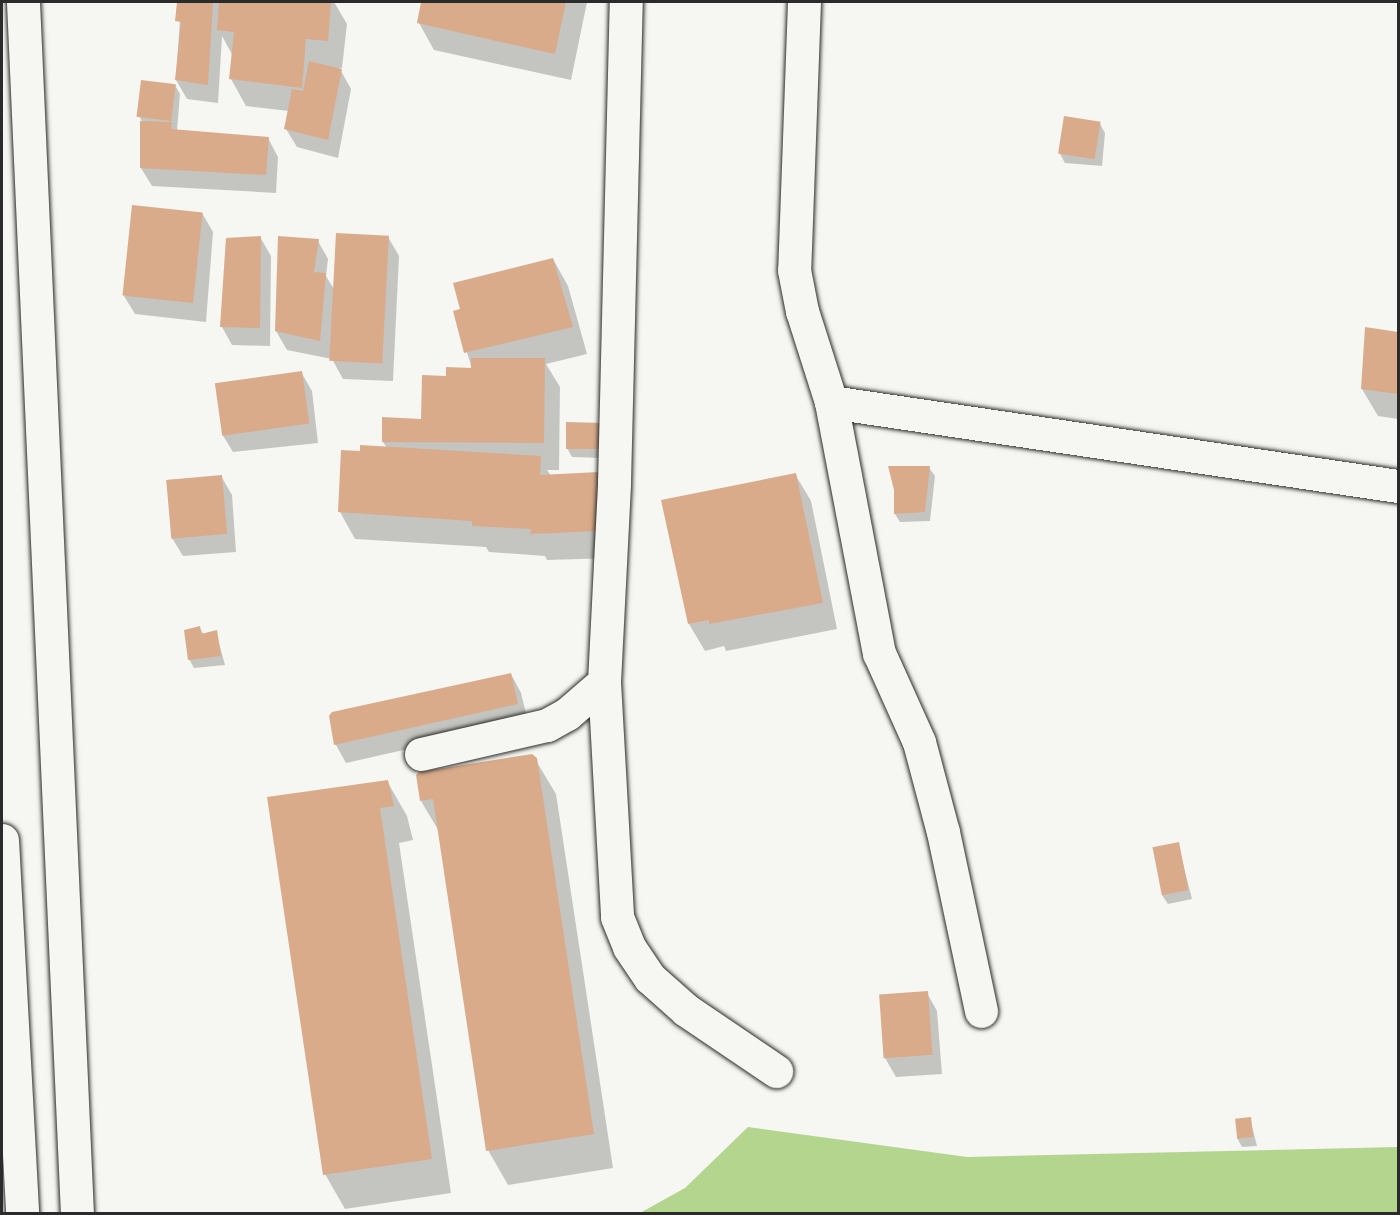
<!DOCTYPE html>
<style>
body{margin:0}
#map{position:relative;width:1400px;height:1215px;overflow:hidden;background:#f6f6f2;font-family:"Patrick Hand",sans-serif}
div>[style]{position:absolute}
.green>*{inset:0;background:#b4d58e}
.shadow>*{inset:0;background:#0003}
.building>*{inset:0;background:#d9ab8a;transform-origin:0 0}
.roads{filter:drop-shadow(0 0 2px #2b2b2b) drop-shadow(0 0 2px #2b2b2b)}
.minor>*{height:33px;margin:-16.5px;padding:0 16.5px;transform-origin:16.5px;border-radius:16.5px;background:#f6f6f2}
.highway>*{height:33px;margin:-16.5px;padding:0 16.5px;transform-origin:16.5px;border-radius:16.5px;background:#f6f6f2}
span{translate:-50% -50%;white-space:nowrap;text-align:center;line-height:1.15;-webkit-text-stroke:6px #f6f6f2;paint-order:stroke}
.frame{position:absolute;inset:0;border:3px solid #2b2b2b;pointer-events:none}
</style>
<div id="map">
<div class="green">
<i style="clip-path:polygon(748px 1127px,967px 1157px,1398px 1147px,1398px 1213px,640px 1213px,685px 1188px)"></i>
</div>
<div class="shadow">
<i style="clip-path:polygon(181px 2px,334px 2px,347px 24px,342px 68px,334px 69px,341px 71px,351px 89px,338px 158px,297px 147px,286px 129px,289px 111px,246px 106px,231px 79px,233px 56px,222px 36px,218px 103px,187px 99px,176px 80px)"></i>
<i style="clip-path:polygon(422px 2px,587px 2px,571px 80px,434px 50px,419px 23px)"></i>
<i style="clip-path:polygon(175px 85px,180px 94px,177px 131px,268px 138px,278px 157px,276px 193px,152px 186px,141px 168px,143px 123px,139px 116px)"></i>
<i style="clip-path:polygon(1100px 124px,1105px 133px,1102px 166px,1065px 163px,1060px 154px)"></i>
<i style="clip-path:polygon(202px 213px,213px 232px,206px 322px,135px 314px,124px 296px)"></i>
<i style="clip-path:polygon(260px 237px,271px 256px,270px 346px,232px 345px,222px 327px)"></i>
<i style="clip-path:polygon(388px 237px,399px 256px,393px 381px,343px 379px,332px 359px,287px 350px,276px 331px,318px 241px,328px 259px,326px 276px,335px 291px)"></i>
<i style="clip-path:polygon(553px 259px,568px 286px,587px 354px,546px 364px,560px 387px,559px 470px,547px 470px,551px 476px,614px 501px,614px 558px,547px 560px,545px 556px,489px 552px,486px 547px,355px 539px,340px 512px,361px 453px,387px 448px,383px 442px,420px 421px,448px 378px,472px 369px,455px 312px)"></i>
<i style="clip-path:polygon(1367px 329px,1398px 334px,1398px 419px,1378px 416px,1362px 389px)"></i>
<i style="clip-path:polygon(301px 372px,312px 391px,318px 443px,233px 452px,222px 434px)"></i>
<i style="clip-path:polygon(602px 424px,602px 458px,572px 457px,567px 448px)"></i>
<i style="clip-path:polygon(929px 468px,935px 476px,930px 521px,900px 522px,895px 514px)"></i>
<i style="clip-path:polygon(795px 474px,811px 501px,837px 629px,726px 651px,724px 646px,705px 651px,689px 624px)"></i>
<i style="clip-path:polygon(221px 476px,232px 495px,236px 552px,183px 556px,172px 538px,168px 480px)"></i>
<i style="clip-path:polygon(200px 628px,204px 635px,216px 632px,225px 665px,194px 668px,189px 659px)"></i>
<i style="clip-path:polygon(511px 674px,521px 693px,528px 722px,346px 763px,336px 745px,330px 717px)"></i>
<i style="clip-path:polygon(535px 759px,556px 794px,613px 1168px,508px 1185px,488px 1150px,440px 833px,421px 801px)"></i>
<i style="clip-path:polygon(387px 781px,407px 816px,413px 840px,399px 843px,451px 1193px,345px 1209px,325px 1174px,269px 799px)"></i>
<i style="clip-path:polygon(1178px 844px,1192px 899px,1168px 904px,1162px 895px)"></i>
<i style="clip-path:polygon(927px 993px,937px 1011px,942px 1074px,896px 1077px,885px 1058px)"></i>
<i style="clip-path:polygon(1250px 1118px,1257px 1146px,1242px 1147px,1237px 1138px)"></i>
</div>
<div class="building">
<i style="clip-path:polygon(177px 2px,213px 2px,208px 85px,175px 80px,181px 22px,175px 21px)"></i>
<i style="clip-path:polygon(219px 2px,331px 2px,328px 41px,306px 39px,302px 88px,229px 79px,234px 32px,217px 30px)"></i>
<i style="clip-path:polygon(421px 2px,566px 2px,555px 54px,417px 23px)"></i>
<i style="clip-path:polygon(309px 61px,342px 69px,328px 140px,284px 129px,292px 89px,303px 91px)"></i>
<i style="left:141px;top:80px;width:35px;height:37px;rotate:7deg"></i>
<i style="left:1064px;top:116px;width:37px;height:38px;rotate:9deg"></i>
<i style="clip-path:polygon(140px 121px,172px 122px,171px 129px,269px 137px,266px 175px,140px 168px)"></i>
<i style="left:132px;top:205px;width:71px;height:91px;rotate:6deg"></i>
<i style="left:336px;top:233px;width:53px;height:128px;rotate:3deg"></i>
<i style="clip-path:polygon(261px 236px,260px 328px,220px 327px,226px 238px)"></i>
<i style="clip-path:polygon(278px 236px,319px 239px,314px 272px,326px 273px,320px 341px,275px 331px)"></i>
<i style="clip-path:polygon(553px 258px,573px 327px,464px 353px,453px 311px,460px 309px,453px 283px)"></i>
<i style="clip-path:polygon(1365px 327px,1398px 332px,1398px 394px,1361px 389px)"></i>
<i style="clip-path:polygon(471px 358px,545px 358px,544px 443px,382px 442px,382px 417px,421px 419px,422px 375px,446px 376px,446px 367px,471px 368px)"></i>
<i style="left:302px;top:371px;width:53px;height:88px;rotate:82deg"></i>
<i style="clip-path:polygon(566px 422px,603px 423px,598px 449px,566px 449px)"></i>
<i style="clip-path:polygon(360px 445px,541px 456px,540px 475px,599px 472px,599px 531px,530px 534px,531px 529px,472px 526px,472px 521px,338px 512px,341px 450px,360px 451px)"></i>
<i style="clip-path:polygon(888px 466px,930px 466px,925px 512px,894px 514px,894px 490px)"></i>
<i style="clip-path:polygon(796px 473px,823px 603px,709px 624px,709px 620px,688px 624px,661px 500px)"></i>
<i style="left:222px;top:475px;width:59px;height:56px;rotate:85deg"></i>
<i style="clip-path:polygon(200px 626px,201px 634px,217px 630px,221px 656px,188px 660px,184px 630px)"></i>
<i style="clip-path:polygon(511px 673px,518px 704px,334px 745px,329px 716px,332px 712px)"></i>
<i style="clip-path:polygon(532px 754px,537px 758px,594px 1134px,486px 1151px,433px 799px,420px 801px,416px 775px,419px 772px)"></i>
<i style="clip-path:polygon(388px 780px,394px 806px,380px 808px,432px 1159px,323px 1175px,267px 797px)"></i>
<i style="left:1179px;top:842px;width:49px;height:27px;rotate:79deg"></i>
<i style="left:928px;top:991px;width:64px;height:49px;rotate:86deg"></i>
<i style="left:1251px;top:1117px;width:20px;height:16px;rotate:84deg"></i>
</div>
<div class="roads">
<div class="minor">
<i style="left:804px;top:2px;width:268px;rotate:92.1deg"></i>
<i style="left:794px;top:270px;width:42px;rotate:79deg"></i>
<i style="left:802px;top:311px;width:96px;rotate:72.3deg"></i>
<i style="left:831px;top:402px;width:256px;rotate:79.2deg"></i>
<i style="left:879px;top:653px;width:98px;rotate:65.8deg"></i>
<i style="left:919px;top:742px;width:93px;rotate:75.1deg"></i>
<i style="left:943px;top:832px;width:183px;rotate:78deg"></i>
<i style="left:831px;top:402px;width:573px;rotate:8.43deg"></i>
<i style="left:604px;top:682px;width:235px;rotate:86.8deg"></i>
<i style="left:617px;top:917px;width:32px;rotate:68deg"></i>
<i style="left:629px;top:947px;width:37px;rotate:56deg"></i>
<i style="left:650px;top:978px;width:48px;rotate:41.6deg"></i>
<i style="left:686px;top:1010px;width:109px;rotate:34.1deg"></i>
<i style="left:421px;top:754px;width:129px;rotate:-13deg"></i>
<i style="left:547px;top:725px;width:23px;rotate:-29deg"></i>
<i style="left:567px;top:714px;width:49px;rotate:-40.9deg"></i>
<i style="left:604px;top:682px;width:199px;rotate:-87.1deg"></i>
<i style="left:614px;top:483px;width:481px;rotate:-88.6deg"></i>
</div>
<div class="highway">
<i style="left:23px;top:2px;width:1213px;rotate:87.45deg"></i>
<i style="left:2px;top:840px;width:375px;rotate:86.9deg"></i>
</div>
</div>
<div class="frame"></div>
</div>
